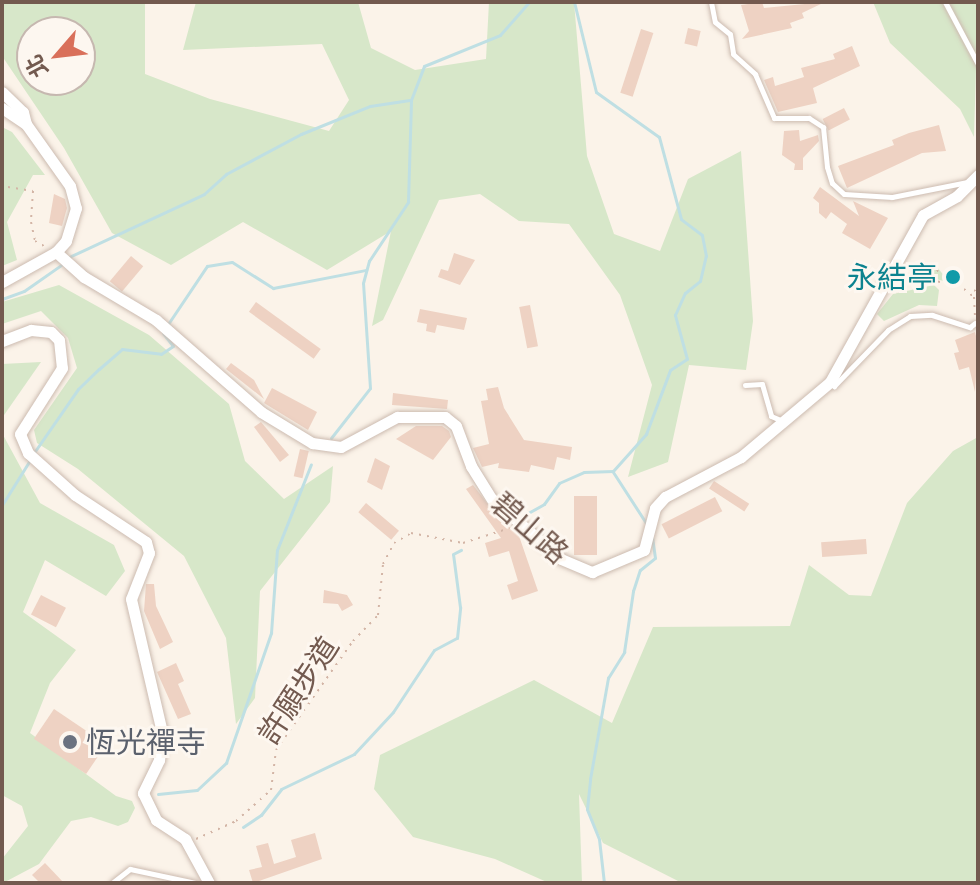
<!DOCTYPE html>
<meta charset="utf-8">
<style>
body{margin:0}
#map{position:relative;width:980px;height:885px;overflow:hidden;background:#fbf3e9;font-family:"PT Sans Narrow","Noto Sans TC",sans-serif}
div>[style]{position:absolute}
.green>*{inset:0;background:#d7e7c9}
.stream>*{height:3px;margin:-1.5px;padding:0 1.5px;transform-origin:1.5px;border-radius:1.5px;background:#bfdfe3}
.building>*{inset:0;background:#eed2c3;transform-origin:0 0}
.path>*{height:2px;margin-top:-1px;transform-origin:0;background:repeating-linear-gradient(90deg,#d3b5a6 0 2px,transparent 0 8px)}
.roads{filter:drop-shadow(0 0 2px #ccbbb0) drop-shadow(0 0 2px #ccbbb0)}
.service>*{height:5px;margin:-2.5px;padding:0 2.5px;transform-origin:2.5px;border-radius:2.5px;background:#fff}
.minor>*{height:11px;margin:-5.5px;padding:0 5.5px;transform-origin:5.5px;border-radius:5.5px;background:#fff}
.dots>*{width:22px;height:22px;translate:-50% -50%;box-sizing:border-box;border:4px solid #fdf7f0;border-radius:50%}
span{translate:-50% -50%;white-space:nowrap;text-align:center;line-height:1.15;-webkit-text-stroke:6px #fdf7f0;paint-order:stroke}
.culture-label{font-size:30px;color:#0d838f}
.right{translate:-100% -50%;text-align:right}
.street-label{font-size:30px;color:#735a4f}
.worship-label{font-size:30px;color:#5b616d}
.left{translate:0 -50%;text-align:left}
.frame{position:absolute;inset:0;border:4px solid #735a4f;pointer-events:none}
.north{position:absolute;left:16px;top:16px;width:80px;height:80px;box-sizing:border-box;background:#fdf7f0;border:2px solid #c6b8b0;border-radius:50%;rotate:242deg;font-size:22px;font-weight:700;line-height:32px;text-align:center;color:#735a4f}
.north::after{content:'';display:block;margin:auto;width:28px;height:36px;background:#d9705a;clip-path:polygon(50% 0,100% 100%,50% 72%,0 100%)}
</style>
<div id="map">
<div class="green">
<i style="clip-path:polygon(evenodd,2px 2px,145px 2px,145px 74px,210px 99px,329px 131px,349px 100px,322px 44px,183px 50px,196px 2px,358px 2px,371px 48px,415px 70px,486px 59px,489px 2px,574px 2px,587px 156px,614px 234px,660px 251px,688px 179px,741px 151px,753px 321px,746px 370px,689px 365px,668px 462px,628px 477px,652px 385px,620px 295px,569px 224px,519px 221px,480px 194px,439px 200px,383px 320px,372px 326px,391px 231px,327px 270px,243px 222px,171px 265px,112px 233px,64px 148px,2px 56px,2px 2px,32px 32px,80px 32px,80px 80px,32px 80px,32px 32px)"></i>
<i style="clip-path:polygon(873px 2px,978px 2px,974px 137px,960px 109px,890px 43px)"></i>
<i style="clip-path:polygon(2px 127px,12px 132px,45px 175px,33px 175px,7px 222px,17px 260px,2px 266px)"></i>
<i style="clip-path:polygon(937px 267px,950px 283px,933px 278px,900px 287px,895px 281px)"></i>
<i style="clip-path:polygon(59px 285px,149px 335px,229px 404px,245px 461px,284px 499px,333px 466px,330px 502px,260px 591px,255px 698px,236px 724px,226px 638px,184px 556px,78px 469px,37px 443px,34px 430px,77px 368px,68px 338px,41px 311px,2px 324px,2px 302px)"></i>
<i style="clip-path:polygon(934px 285px,939px 290px,937px 306px,919px 305px,884px 321px,877px 314px,893px 294px)"></i>
<i style="clip-path:polygon(41px 362px,2px 418px,2px 364px)"></i>
<i style="clip-path:polygon(2px 433px,40px 503px,114px 545px,125px 571px,106px 596px,45px 560px,23px 612px,76px 650px,50px 683px,30px 733px,116px 796px,132px 801px,135px 808px,128px 822px,118px 826px,91px 817px,71px 821px,39px 864px,3px 883px,2px 859px,28px 826px,22px 806px,2px 795px)"></i>
<i style="clip-path:polygon(978px 437px,978px 883px,682px 883px,603px 843px,579px 794px,582px 883px,549px 883px,495px 859px,413px 837px,374px 789px,380px 755px,534px 680px,612px 723px,653px 627px,790px 626px,809px 565px,849px 595px,871px 596px,907px 503px,953px 451px)"></i>
</div>
<div class="stream">
<i style="left:69px;top:257px;width:149px;rotate:-25deg"></i>
<i style="left:204px;top:194px;width:30px;rotate:-42deg"></i>
<i style="left:226px;top:174px;width:85px;rotate:-28.1deg"></i>
<i style="left:301px;top:134px;width:74px;rotate:-22.1deg"></i>
<i style="left:370px;top:106px;width:40px;rotate:-8.5deg"></i>
<i style="left:2px;top:299px;width:23px;rotate:-20deg"></i>
<i style="left:24px;top:291px;width:49px;rotate:-35deg"></i>
<i style="left:168px;top:324px;width:70px;rotate:-56.1deg"></i>
<i style="left:207px;top:266px;width:25px;rotate:-9deg"></i>
<i style="left:232px;top:262px;width:49px;rotate:32.4deg"></i>
<i style="left:273px;top:288px;width:95px;rotate:-11deg"></i>
<i style="left:331px;top:438px;width:63px;rotate:-52deg"></i>
<i style="left:370px;top:388px;width:105px;rotate:-93.8deg"></i>
<i style="left:363px;top:283px;width:23px;rotate:-75deg"></i>
<i style="left:369px;top:261px;width:71px;rotate:-56.5deg"></i>
<i style="left:408px;top:202px;width:102px;rotate:-88.3deg"></i>
<i style="left:411px;top:100px;width:36px;rotate:-69deg"></i>
<i style="left:424px;top:66px;width:82px;rotate:-22.2deg"></i>
<i style="left:500px;top:35px;width:44px;rotate:-48.7deg"></i>
<i style="left:33px;top:454px;width:79px;rotate:-55.3deg"></i>
<i style="left:78px;top:389px;width:29px;rotate:-44deg"></i>
<i style="left:99px;top:369px;width:30px;rotate:-41deg"></i>
<i style="left:122px;top:349px;width:39px;rotate:7deg"></i>
<i style="left:161px;top:354px;width:14px;rotate:-34deg"></i>
<i style="left:173px;top:346px;width:16px;rotate:-128deg"></i>
<i style="left:613px;top:472px;width:61px;rotate:57.1deg"></i>
<i style="left:2px;top:505px;width:53px;rotate:-58.1deg"></i>
<i style="left:528px;top:513px;width:18px;rotate:-29deg"></i>
<i style="left:544px;top:504px;width:26px;rotate:-54deg"></i>
<i style="left:559px;top:483px;width:27px;rotate:-24deg"></i>
<i style="left:584px;top:472px;width:29px;rotate:-2deg"></i>
<i style="left:613px;top:471px;width:50px;rotate:-48.3deg"></i>
<i style="left:646px;top:434px;width:68px;rotate:-69.4deg"></i>
<i style="left:670px;top:370px;width:20px;rotate:-33deg"></i>
<i style="left:687px;top:359px;width:46px;rotate:-105.3deg"></i>
<i style="left:675px;top:315px;width:24px;rotate:-66deg"></i>
<i style="left:685px;top:293px;width:19px;rotate:-39deg"></i>
<i style="left:700px;top:281px;width:26px;rotate:-77deg"></i>
<i style="left:706px;top:256px;width:21px;rotate:-101deg"></i>
<i style="left:702px;top:235px;width:26px;rotate:-143deg"></i>
<i style="left:681px;top:219px;width:85px;rotate:-105deg"></i>
<i style="left:659px;top:137px;width:77px;rotate:-144.5deg"></i>
<i style="left:596px;top:92px;width:93px;rotate:-103.7deg"></i>
<i style="left:158px;top:794px;width:39px;rotate:-6deg"></i>
<i style="left:197px;top:790px;width:40px;rotate:-43deg"></i>
<i style="left:226px;top:763px;width:138px;rotate:-70.9deg"></i>
<i style="left:271px;top:633px;width:83px;rotate:-85.9deg"></i>
<i style="left:277px;top:550px;width:92px;rotate:-68.4deg"></i>
<i style="left:243px;top:827px;width:22px;rotate:-34deg"></i>
<i style="left:261px;top:815px;width:33px;rotate:-52deg"></i>
<i style="left:281px;top:789px;width:81px;rotate:-25.6deg"></i>
<i style="left:354px;top:754px;width:57px;rotate:-47.1deg"></i>
<i style="left:393px;top:712px;width:74px;rotate:-56.5deg"></i>
<i style="left:434px;top:650px;width:26px;rotate:-28deg"></i>
<i style="left:457px;top:638px;width:31px;rotate:-84deg"></i>
<i style="left:460px;top:607px;width:53px;rotate:-97.5deg"></i>
<i style="left:453px;top:554px;width:9px;rotate:-27deg"></i>
<i style="left:604px;top:883px;width:44px;rotate:-96.5deg"></i>
<i style="left:599px;top:839px;width:32px;rotate:-112deg"></i>
<i style="left:587px;top:809px;width:30px;rotate:-84deg"></i>
<i style="left:590px;top:779px;width:103px;rotate:-79.9deg"></i>
<i style="left:608px;top:678px;width:31px;rotate:-58deg"></i>
<i style="left:624px;top:652px;width:62px;rotate:-81.6deg"></i>
<i style="left:633px;top:591px;width:22px;rotate:-72deg"></i>
<i style="left:640px;top:570px;width:19px;rotate:-39deg"></i>
<i style="left:655px;top:558px;width:21px;rotate:-98deg"></i>
</div>
<div class="building">
<i style="clip-path:polygon(762px 2px,764px 8px,825px 2px,802px 13px,804px 18px,790px 23px,792px 28px,742px 39px,749px 31px,741px 5px)"></i>
<i style="left:688px;top:28px;width:13px;height:16px;rotate:13deg"></i>
<i style="left:641px;top:29px;width:13px;height:67px;rotate:18deg"></i>
<i style="clip-path:polygon(852px 46px,860px 66px,813px 88px,817px 103px,778px 112px,764px 80px,773px 77px,775px 86px,804px 77px,801px 68px,835px 59px,833px 54px)"></i>
<i style="left:844px;top:108px;width:13px;height:24px;rotate:63deg"></i>
<i style="clip-path:polygon(939px 125px,946px 151px,922px 153px,847px 188px,838px 166px,894px 145px,892px 140px,909px 133px)"></i>
<i style="clip-path:polygon(799px 130px,800px 141px,818px 135px,819px 141px,803px 158px,803px 170px,794px 170px,795px 164px,782px 155px,784px 131px)"></i>
<i style="clip-path:polygon(820px 187px,859px 216px,853px 201px,888px 218px,870px 249px,842px 233px,847px 224px,831px 212px,826px 219px,819px 213px,819px 203px,813px 198px)"></i>
<i style="clip-path:polygon(54px 194px,65px 199px,67px 208px,62px 226px,49px 223px)"></i>
<i style="clip-path:polygon(454px 253px,475px 260px,460px 285px,438px 277px,441px 269px,448px 271px)"></i>
<i style="left:131px;top:256px;width:16px;height:33px;rotate:40deg"></i>
<i style="left:256px;top:302px;width:80px;height:12px;rotate:36deg"></i>
<i style="left:530px;top:305px;width:42px;height:11px;rotate:79deg"></i>
<i style="clip-path:polygon(420px 309px,467px 318px,464px 330px,437px 325px,435px 333px,426px 331px,427px 324px,417px 322px)"></i>
<i style="clip-path:polygon(975px 332px,978px 344px,975px 392px,969px 367px,959px 370px,954px 353px,959px 352px,955px 340px)"></i>
<i style="clip-path:polygon(231px 363px,254px 380px,264px 399px,226px 369px)"></i>
<i style="clip-path:polygon(498px 387px,504px 408px,524px 440px,572px 447px,570px 460px,557px 457px,554px 470px,531px 465px,529px 472px,498px 468px,499px 463px,482px 467px,473px 448px,489px 444px,481px 401px,488px 400px,486px 389px)"></i>
<i style="clip-path:polygon(272px 388px,317px 412px,308px 430px,264px 403px)"></i>
<i style="clip-path:polygon(393px 393px,448px 400px,447px 409px,392px 405px)"></i>
<i style="clip-path:polygon(261px 422px,289px 455px,280px 462px,254px 427px)"></i>
<i style="clip-path:polygon(416px 426px,442px 426px,449px 431px,451px 437px,433px 460px,396px 439px)"></i>
<i style="left:300px;top:449px;width:9px;height:28px;rotate:13deg"></i>
<i style="clip-path:polygon(375px 458px,390px 466px,382px 490px,367px 482px)"></i>
<i style="left:714px;top:481px;width:42px;height:9px;rotate:33deg"></i>
<i style="clip-path:polygon(473px 485px,500px 520px,518px 533px,538px 591px,512px 600px,507px 585px,518px 581px,509px 551px,489px 557px,485px 543px,501px 538px,466px 489px)"></i>
<i style="left:574px;top:496px;width:23px;height:59px"></i>
<i style="left:715px;top:497px;width:16px;height:60px;rotate:63deg"></i>
<i style="left:366px;top:503px;width:43px;height:12px;rotate:40deg"></i>
<i style="left:866px;top:539px;width:15px;height:45px;rotate:86deg"></i>
<i style="clip-path:polygon(146px 584px,154px 584px,156px 606px,173px 642px,160px 649px,144px 611px)"></i>
<i style="clip-path:polygon(324px 590px,347px 595px,353px 605px,342px 611px,338px 604px,323px 603px)"></i>
<i style="left:41px;top:595px;width:28px;height:22px;rotate:27deg"></i>
<i style="clip-path:polygon(176px 663px,184px 681px,178px 684px,191px 714px,178px 719px,157px 672px)"></i>
<i style="left:54px;top:709px;width:63px;height:36px;rotate:34deg"></i>
<i style="clip-path:polygon(315px 833px,322px 859px,253px 883px,249px 870px,262px 867px,256px 846px,268px 843px,274px 864px,296px 857px,291px 840px)"></i>
<i style="clip-path:polygon(45px 863px,64px 883px,40px 883px,32px 875px)"></i>
</div>
<div class="path">
<i style="left:978px;top:27px;width:1px;rotate:90deg"></i>
<i style="left:2px;top:191px;width:7px;rotate:-34deg"></i>
<i style="left:8px;top:187px;width:25px;rotate:9deg"></i>
<i style="left:33px;top:191px;width:31px;rotate:94deg"></i>
<i style="left:31px;top:222px;width:19px;rotate:78deg"></i>
<i style="left:35px;top:241px;width:10px;rotate:29deg"></i>
<i style="left:934px;top:279px;width:11px;rotate:-68deg"></i>
<i style="left:897px;top:287px;width:34px;rotate:-12deg"></i>
<i style="left:930px;top:280px;width:21px;rotate:11deg"></i>
<i style="left:964px;top:289px;width:13px;rotate:39deg"></i>
<i style="left:974px;top:297px;width:18px;rotate:87deg"></i>
<i style="left:974px;top:290px;width:5px;rotate:37deg"></i>
<i style="left:978px;top:295px;width:12px;rotate:90deg"></i>
<i style="left:196px;top:839px;width:44px;rotate:-24.2deg"></i>
<i style="left:236px;top:821px;width:47px;rotate:-41.5deg"></i>
<i style="left:271px;top:790px;width:40px;rotate:-82.9deg"></i>
<i style="left:276px;top:750px;width:133px;rotate:-54.8deg"></i>
<i style="left:353px;top:641px;width:36px;rotate:-46deg"></i>
<i style="left:378px;top:615px;width:51px;rotate:-84.4deg"></i>
<i style="left:383px;top:564px;width:24px;rotate:-62deg"></i>
<i style="left:394px;top:543px;width:20px;rotate:-30deg"></i>
<i style="left:411px;top:533px;width:53px;rotate:10.9deg"></i>
<i style="left:463px;top:543px;width:49px;rotate:-17.7deg"></i>
</div>
<div class="roads">
<div class="service">
<i style="left:711px;top:2px;width:20px;rotate:79deg"></i>
<i style="left:715px;top:22px;width:19px;rotate:39deg"></i>
<i style="left:730px;top:34px;width:20px;rotate:81deg"></i>
<i style="left:733px;top:54px;width:30px;rotate:42deg"></i>
<i style="left:755px;top:74px;width:48px;rotate:66.6deg"></i>
<i style="left:774px;top:118px;width:35px"></i>
<i style="left:809px;top:118px;width:17px;rotate:33deg"></i>
<i style="left:823px;top:127px;width:40px;rotate:84.3deg"></i>
<i style="left:827px;top:167px;width:17px;rotate:73deg"></i>
<i style="left:832px;top:183px;width:16px;rotate:43deg"></i>
<i style="left:844px;top:194px;width:48px;rotate:3.6deg"></i>
<i style="left:892px;top:197px;width:77px;rotate:-11.2deg"></i>
<i style="left:945px;top:2px;width:70px;rotate:62deg"></i>
<i style="left:830px;top:382px;width:6px;rotate:45deg"></i>
<i style="left:834px;top:386px;width:78px;rotate:-46deg"></i>
<i style="left:888px;top:330px;width:26px;rotate:-32deg"></i>
<i style="left:910px;top:316px;width:22px;rotate:-3deg"></i>
<i style="left:932px;top:315px;width:40px;rotate:18deg"></i>
<i style="left:970px;top:327px;width:6px;rotate:-39deg"></i>
<i style="left:745px;top:385px;width:17px;rotate:-3deg"></i>
<i style="left:762px;top:384px;width:33px;rotate:74deg"></i>
<i style="left:771px;top:416px;width:13px;rotate:23deg"></i>
<i style="left:112px;top:883px;width:23px;rotate:-38deg"></i>
<i style="left:130px;top:869px;width:67px;rotate:12deg"></i>
</div>
<div class="minor">
<i style="left:2px;top:92px;width:29px;rotate:44deg"></i>
<i style="left:23px;top:112px;width:12px;rotate:76deg"></i>
<i style="left:2px;top:108px;width:29px;rotate:34deg"></i>
<i style="left:26px;top:124px;width:76px;rotate:54.6deg"></i>
<i style="left:70px;top:186px;width:23px;rotate:75deg"></i>
<i style="left:76px;top:208px;width:34px;rotate:107deg"></i>
<i style="left:66px;top:241px;width:15px;rotate:132deg"></i>
<i style="left:56px;top:252px;width:62px;rotate:150.9deg"></i>
<i style="left:56px;top:252px;width:38px;rotate:42deg"></i>
<i style="left:84px;top:277px;width:84px;rotate:30.8deg"></i>
<i style="left:156px;top:320px;width:140px;rotate:41.2deg"></i>
<i style="left:261px;top:412px;width:60px;rotate:31.3deg"></i>
<i style="left:312px;top:443px;width:29px;rotate:8deg"></i>
<i style="left:341px;top:447px;width:64px;rotate:-28.2deg"></i>
<i style="left:397px;top:417px;width:48px"></i>
<i style="left:445px;top:417px;width:14px;rotate:39deg"></i>
<i style="left:456px;top:426px;width:43px;rotate:69.4deg"></i>
<i style="left:471px;top:466px;width:39px;rotate:58deg"></i>
<i style="left:492px;top:499px;width:91px;rotate:41deg"></i>
<i style="left:561px;top:559px;width:34px;rotate:23deg"></i>
<i style="left:592px;top:572px;width:56px;rotate:-22.9deg"></i>
<i style="left:644px;top:550px;width:43px;rotate:-75.3deg"></i>
<i style="left:655px;top:508px;width:15px;rotate:-48deg"></i>
<i style="left:665px;top:497px;width:86px;rotate:-27.8deg"></i>
<i style="left:741px;top:457px;width:116px;rotate:-40.1deg"></i>
<i style="left:830px;top:382px;width:191px;rotate:-60.9deg"></i>
<i style="left:923px;top:215px;width:39px;rotate:-29deg"></i>
<i style="left:957px;top:196px;width:30px;rotate:-45deg"></i>
<i style="left:2px;top:341px;width:31px;rotate:-21deg"></i>
<i style="left:31px;top:330px;width:20px;rotate:6deg"></i>
<i style="left:51px;top:332px;width:11px;rotate:45deg"></i>
<i style="left:59px;top:340px;width:28px;rotate:84deg"></i>
<i style="left:62px;top:368px;width:78px;rotate:122.5deg"></i>
<i style="left:20px;top:434px;width:21px;rotate:67deg"></i>
<i style="left:28px;top:453px;width:63px;rotate:41.8deg"></i>
<i style="left:75px;top:495px;width:85px;rotate:33.5deg"></i>
<i style="left:146px;top:542px;width:11px;rotate:75deg"></i>
<i style="left:149px;top:553px;width:49px;rotate:111.4deg"></i>
<i style="left:131px;top:599px;width:137px;rotate:76.9deg"></i>
<i style="left:162px;top:732px;width:28px;rotate:96deg"></i>
<i style="left:159px;top:760px;width:37px;rotate:116deg"></i>
<i style="left:143px;top:793px;width:30px;rotate:64deg"></i>
<i style="left:156px;top:820px;width:35px;rotate:33deg"></i>
<i style="left:185px;top:839px;width:50px;rotate:61.4deg"></i>
</div>
</div>
<div class="dots">
<i style="left:953px;top:277px;background:#0f9aa8"></i>
<i style="left:70px;top:742px;background:#6b7280"></i>
</div>
<div class="culture-label">
<span class="right" style="left:937px;top:277px">永結亭</span>
</div>
<div class="street-label">
<span style="left:530px;top:528px;rotate:41deg">碧山路</span>
<span style="left:298px;top:690px;rotate:-57deg">許願步道</span>
</div>
<div class="worship-label">
<span class="left" style="left:86px;top:742px">恆光禪寺</span>
</div>
<div class="frame"></div>
<div class="north">北</div>
</div>
